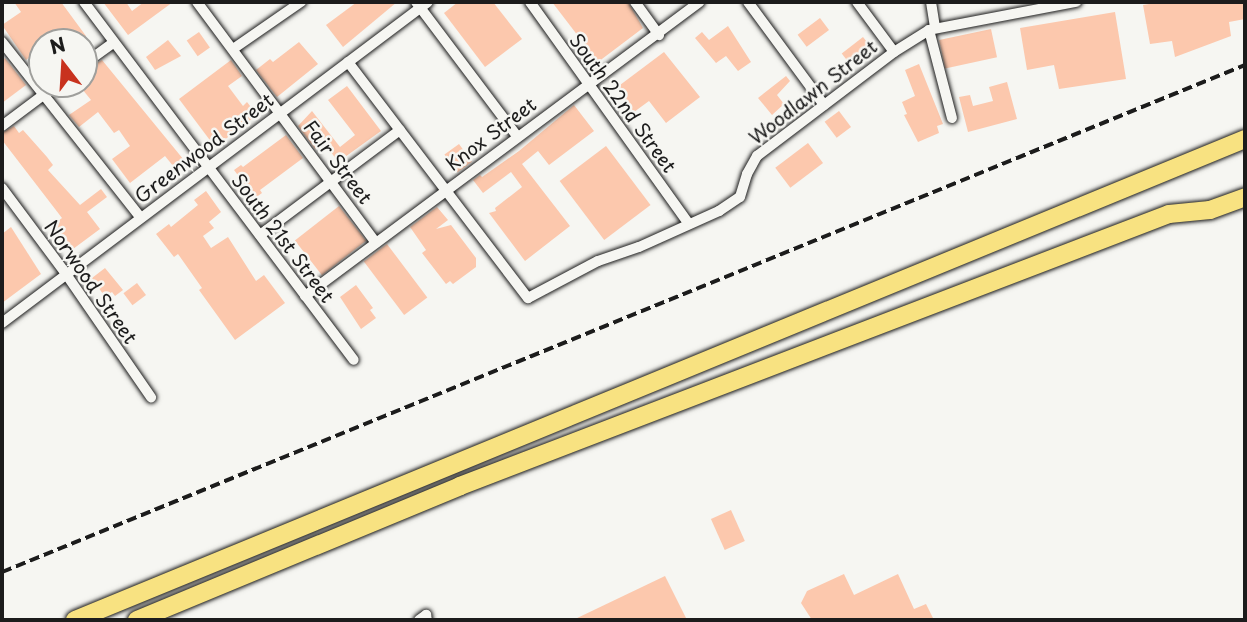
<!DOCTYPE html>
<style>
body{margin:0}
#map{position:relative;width:1247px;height:622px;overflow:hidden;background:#f6f6f2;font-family:"Playpen Sans",sans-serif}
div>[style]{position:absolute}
.building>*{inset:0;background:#fcc8ad;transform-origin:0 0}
.roads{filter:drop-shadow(0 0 2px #1c1c1c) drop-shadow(0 0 2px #1c1c1c)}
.minor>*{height:10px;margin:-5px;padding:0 5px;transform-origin:5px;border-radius:5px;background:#f6f6f2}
.motorway>*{height:18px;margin:-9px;padding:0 9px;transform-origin:9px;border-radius:9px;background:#f8e281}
.rail>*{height:3.5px;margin-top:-1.75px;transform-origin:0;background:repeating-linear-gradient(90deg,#1c1c1c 0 10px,transparent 0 15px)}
span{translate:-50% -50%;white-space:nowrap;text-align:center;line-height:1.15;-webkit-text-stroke:5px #f6f6f2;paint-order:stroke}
.street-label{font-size:19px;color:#1c1c1c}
.frame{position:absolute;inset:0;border:4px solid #1c1c1c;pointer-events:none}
.north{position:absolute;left:28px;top:28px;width:70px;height:70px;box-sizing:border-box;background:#f6f6f2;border:2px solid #9f9f9c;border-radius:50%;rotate:343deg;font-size:19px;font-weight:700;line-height:28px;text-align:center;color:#1c1c1c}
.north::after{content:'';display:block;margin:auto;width:24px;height:32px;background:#c8321e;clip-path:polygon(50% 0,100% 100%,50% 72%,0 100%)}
</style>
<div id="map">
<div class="building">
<i style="clip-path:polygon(14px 2px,61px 2px,86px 36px,78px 42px,42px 42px,42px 48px,26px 60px,2px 25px,21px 12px)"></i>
<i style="clip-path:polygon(103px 2px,126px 2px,132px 11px,144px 2px,173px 2px,128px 35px)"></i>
<i style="clip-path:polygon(357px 2px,397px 2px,343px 47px,326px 25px)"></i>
<i style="clip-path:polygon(458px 2px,493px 2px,522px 39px,485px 67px,444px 13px)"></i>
<i style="clip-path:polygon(552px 2px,628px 2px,643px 28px,598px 62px)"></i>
<i style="clip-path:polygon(1161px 2px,1245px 2px,1245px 19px,1229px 22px,1231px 36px,1175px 57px,1172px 41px,1150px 44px,1143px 5px)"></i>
<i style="clip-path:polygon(1115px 12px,1126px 79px,1059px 89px,1054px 65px,1027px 70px,1020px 28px)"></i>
<i style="left:820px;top:18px;width:15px;height:28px;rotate:53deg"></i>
<i style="clip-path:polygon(728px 26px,751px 62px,738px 71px,726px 56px,716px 63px,695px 38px,702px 32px,709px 40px)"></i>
<i style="left:991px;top:29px;width:29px;height:53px;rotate:78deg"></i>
<i style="left:199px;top:32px;width:19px;height:15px;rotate:55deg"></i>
<i style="left:863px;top:37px;width:11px;height:27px;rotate:52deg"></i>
<i style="clip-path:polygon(168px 40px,181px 56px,155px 70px,146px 57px)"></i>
<i style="clip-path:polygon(299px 42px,318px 64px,277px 97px,256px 70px,270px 59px,273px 62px)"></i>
<i style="clip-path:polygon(664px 52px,700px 97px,666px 123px,649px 101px,634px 112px,616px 88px)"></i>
<i style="clip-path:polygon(5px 58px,26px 85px,2px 103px,2px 61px)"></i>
<i style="clip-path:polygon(102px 60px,188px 165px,178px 172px,165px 156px,130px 183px,112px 159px,130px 146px,119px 130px,114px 133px,98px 112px,79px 127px,69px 115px,91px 100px,78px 84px,84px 84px,84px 71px)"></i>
<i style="clip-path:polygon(231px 60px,242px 76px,228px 86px,243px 106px,247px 102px,257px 115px,215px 147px,179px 99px)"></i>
<i style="clip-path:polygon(919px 64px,943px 124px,937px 126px,939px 133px,918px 142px,904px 115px,907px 114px,902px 102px,915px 96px,905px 70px)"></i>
<i style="clip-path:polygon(786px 76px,790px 81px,777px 95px,784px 104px,772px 115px,758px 98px)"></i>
<i style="clip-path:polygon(1007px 82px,1017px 119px,968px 132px,959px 97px,970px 95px,973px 106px,993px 101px,989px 87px)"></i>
<i style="clip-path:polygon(347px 86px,381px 131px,338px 162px,324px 142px,315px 149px,298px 126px,312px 111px,340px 147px,355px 135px,328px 100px)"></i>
<i style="clip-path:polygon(574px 105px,594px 131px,549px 165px,538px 151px,522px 164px,570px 226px,525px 261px,489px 213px,496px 211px,495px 208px,522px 187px,511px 172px,483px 193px,473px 180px,480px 175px,482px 177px,519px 151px)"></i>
<i style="left:839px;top:111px;width:20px;height:18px;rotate:53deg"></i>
<i style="clip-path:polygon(14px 126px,19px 133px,23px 130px,47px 157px,53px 165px,48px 170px,80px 205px,101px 189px,107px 197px,87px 212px,100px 229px,73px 249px,54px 224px,62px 218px,2px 140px,2px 133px)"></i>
<i style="clip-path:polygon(286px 135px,303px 158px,260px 190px,262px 193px,255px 198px,234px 170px,241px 165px,243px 167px)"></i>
<i style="left:808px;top:143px;width:25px;height:41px;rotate:53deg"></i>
<i style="left:459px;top:144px;width:22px;height:18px;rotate:54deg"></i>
<i style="left:606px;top:146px;width:74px;height:58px;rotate:53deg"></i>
<i style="clip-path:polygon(206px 191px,221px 212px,209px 222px,214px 228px,203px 236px,211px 248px,228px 237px,256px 281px,264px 275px,285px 303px,235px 340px,199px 290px,202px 288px,178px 254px,174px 257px,156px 234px,169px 224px,171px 227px,198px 205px,194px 200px)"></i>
<i style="left:339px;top:206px;width:44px;height:56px;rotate:52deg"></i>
<i style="clip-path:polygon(437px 207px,448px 220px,436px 229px,451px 225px,476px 258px,476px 267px,453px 284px,450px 281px,446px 284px,422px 253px,426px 250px,410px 227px)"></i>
<i style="clip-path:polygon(11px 227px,41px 274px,2px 303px,2px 234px)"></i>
<i style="left:387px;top:244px;width:67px;height:29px;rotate:53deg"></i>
<i style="clip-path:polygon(105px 268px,123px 290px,115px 296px,112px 292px,105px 297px,92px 278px)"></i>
<i style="left:137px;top:283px;width:15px;height:17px;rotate:53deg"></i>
<i style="clip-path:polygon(356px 285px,373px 308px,370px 310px,376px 318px,361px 329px,340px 297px)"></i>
<i style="left:731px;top:510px;width:34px;height:22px;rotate:66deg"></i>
<i style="clip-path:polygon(844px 574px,854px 595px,898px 574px,914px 609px,926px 604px,934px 620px,812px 620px,801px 603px,807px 591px)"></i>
<i style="clip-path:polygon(665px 576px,687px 620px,573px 620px)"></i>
</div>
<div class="roads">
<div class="minor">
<i style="left:84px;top:2px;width:448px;rotate:53deg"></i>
<i style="left:197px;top:2px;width:300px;rotate:53.4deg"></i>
<i style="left:416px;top:2px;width:168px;rotate:53deg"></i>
<i style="left:530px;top:2px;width:273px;rotate:54.4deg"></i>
<i style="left:635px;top:2px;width:41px;rotate:54deg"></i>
<i style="left:748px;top:2px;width:128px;rotate:53.6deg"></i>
<i style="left:857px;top:2px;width:62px;rotate:53.5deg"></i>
<i style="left:931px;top:2px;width:26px;rotate:81deg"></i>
<i style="left:929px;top:30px;width:91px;rotate:75.4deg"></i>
<i style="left:2px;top:42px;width:224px;rotate:51.7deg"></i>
<i style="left:233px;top:49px;width:83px;rotate:-34.7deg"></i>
<i style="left:348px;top:62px;width:297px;rotate:52.7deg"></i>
<i style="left:528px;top:298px;width:79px;rotate:-27.9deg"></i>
<i style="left:598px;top:261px;width:43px;rotate:-18.9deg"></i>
<i style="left:639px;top:247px;width:88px;rotate:-24.2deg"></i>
<i style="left:719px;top:211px;width:25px;rotate:-34deg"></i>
<i style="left:740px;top:197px;width:24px;rotate:-73deg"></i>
<i style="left:747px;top:174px;width:21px;rotate:-61deg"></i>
<i style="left:757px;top:156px;width:172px;rotate:-37.2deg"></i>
<i style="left:894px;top:52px;width:41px;rotate:-32.2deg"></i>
<i style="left:929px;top:30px;width:150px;rotate:-10.8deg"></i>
<i style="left:84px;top:64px;width:36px;rotate:-36deg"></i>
<i style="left:2px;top:126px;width:70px;rotate:-36.9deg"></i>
<i style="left:2px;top:188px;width:107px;rotate:53.3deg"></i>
<i style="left:66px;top:274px;width:150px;rotate:55.4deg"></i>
<i style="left:260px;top:235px;width:175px;rotate:-36.9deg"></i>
<i style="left:305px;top:296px;width:492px;rotate:-36.7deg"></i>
<i style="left:2px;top:323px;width:533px;rotate:-37deg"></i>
<i style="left:419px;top:620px;width:9px;rotate:-36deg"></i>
<i style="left:426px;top:615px;width:5px;rotate:79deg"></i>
</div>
<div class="motorway">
<i style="left:75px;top:620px;width:1265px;rotate:-22.35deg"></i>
<i style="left:137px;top:620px;width:350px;rotate:-22.5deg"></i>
<i style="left:460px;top:486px;width:759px;rotate:-20.99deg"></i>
<i style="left:1169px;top:214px;width:41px;rotate:-5.6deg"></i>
<i style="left:1210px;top:210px;width:37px;rotate:-20deg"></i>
</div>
</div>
<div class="rail">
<i style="left:2px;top:572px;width:1342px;rotate:-22.19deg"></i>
</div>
<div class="street-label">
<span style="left:813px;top:92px;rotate:-38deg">Woodlawn Street</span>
<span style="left:623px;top:103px;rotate:54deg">South 22nd Street</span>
<span style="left:491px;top:134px;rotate:-37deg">Knox Street</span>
<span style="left:204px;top:148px;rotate:-37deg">Greenwood Street</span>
<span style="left:338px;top:162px;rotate:53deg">Fair Street</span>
<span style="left:283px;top:238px;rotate:53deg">South 21st Street</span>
<span style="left:91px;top:282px;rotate:55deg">Norwood Street</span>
</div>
<div class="frame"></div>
<div class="north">N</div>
</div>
